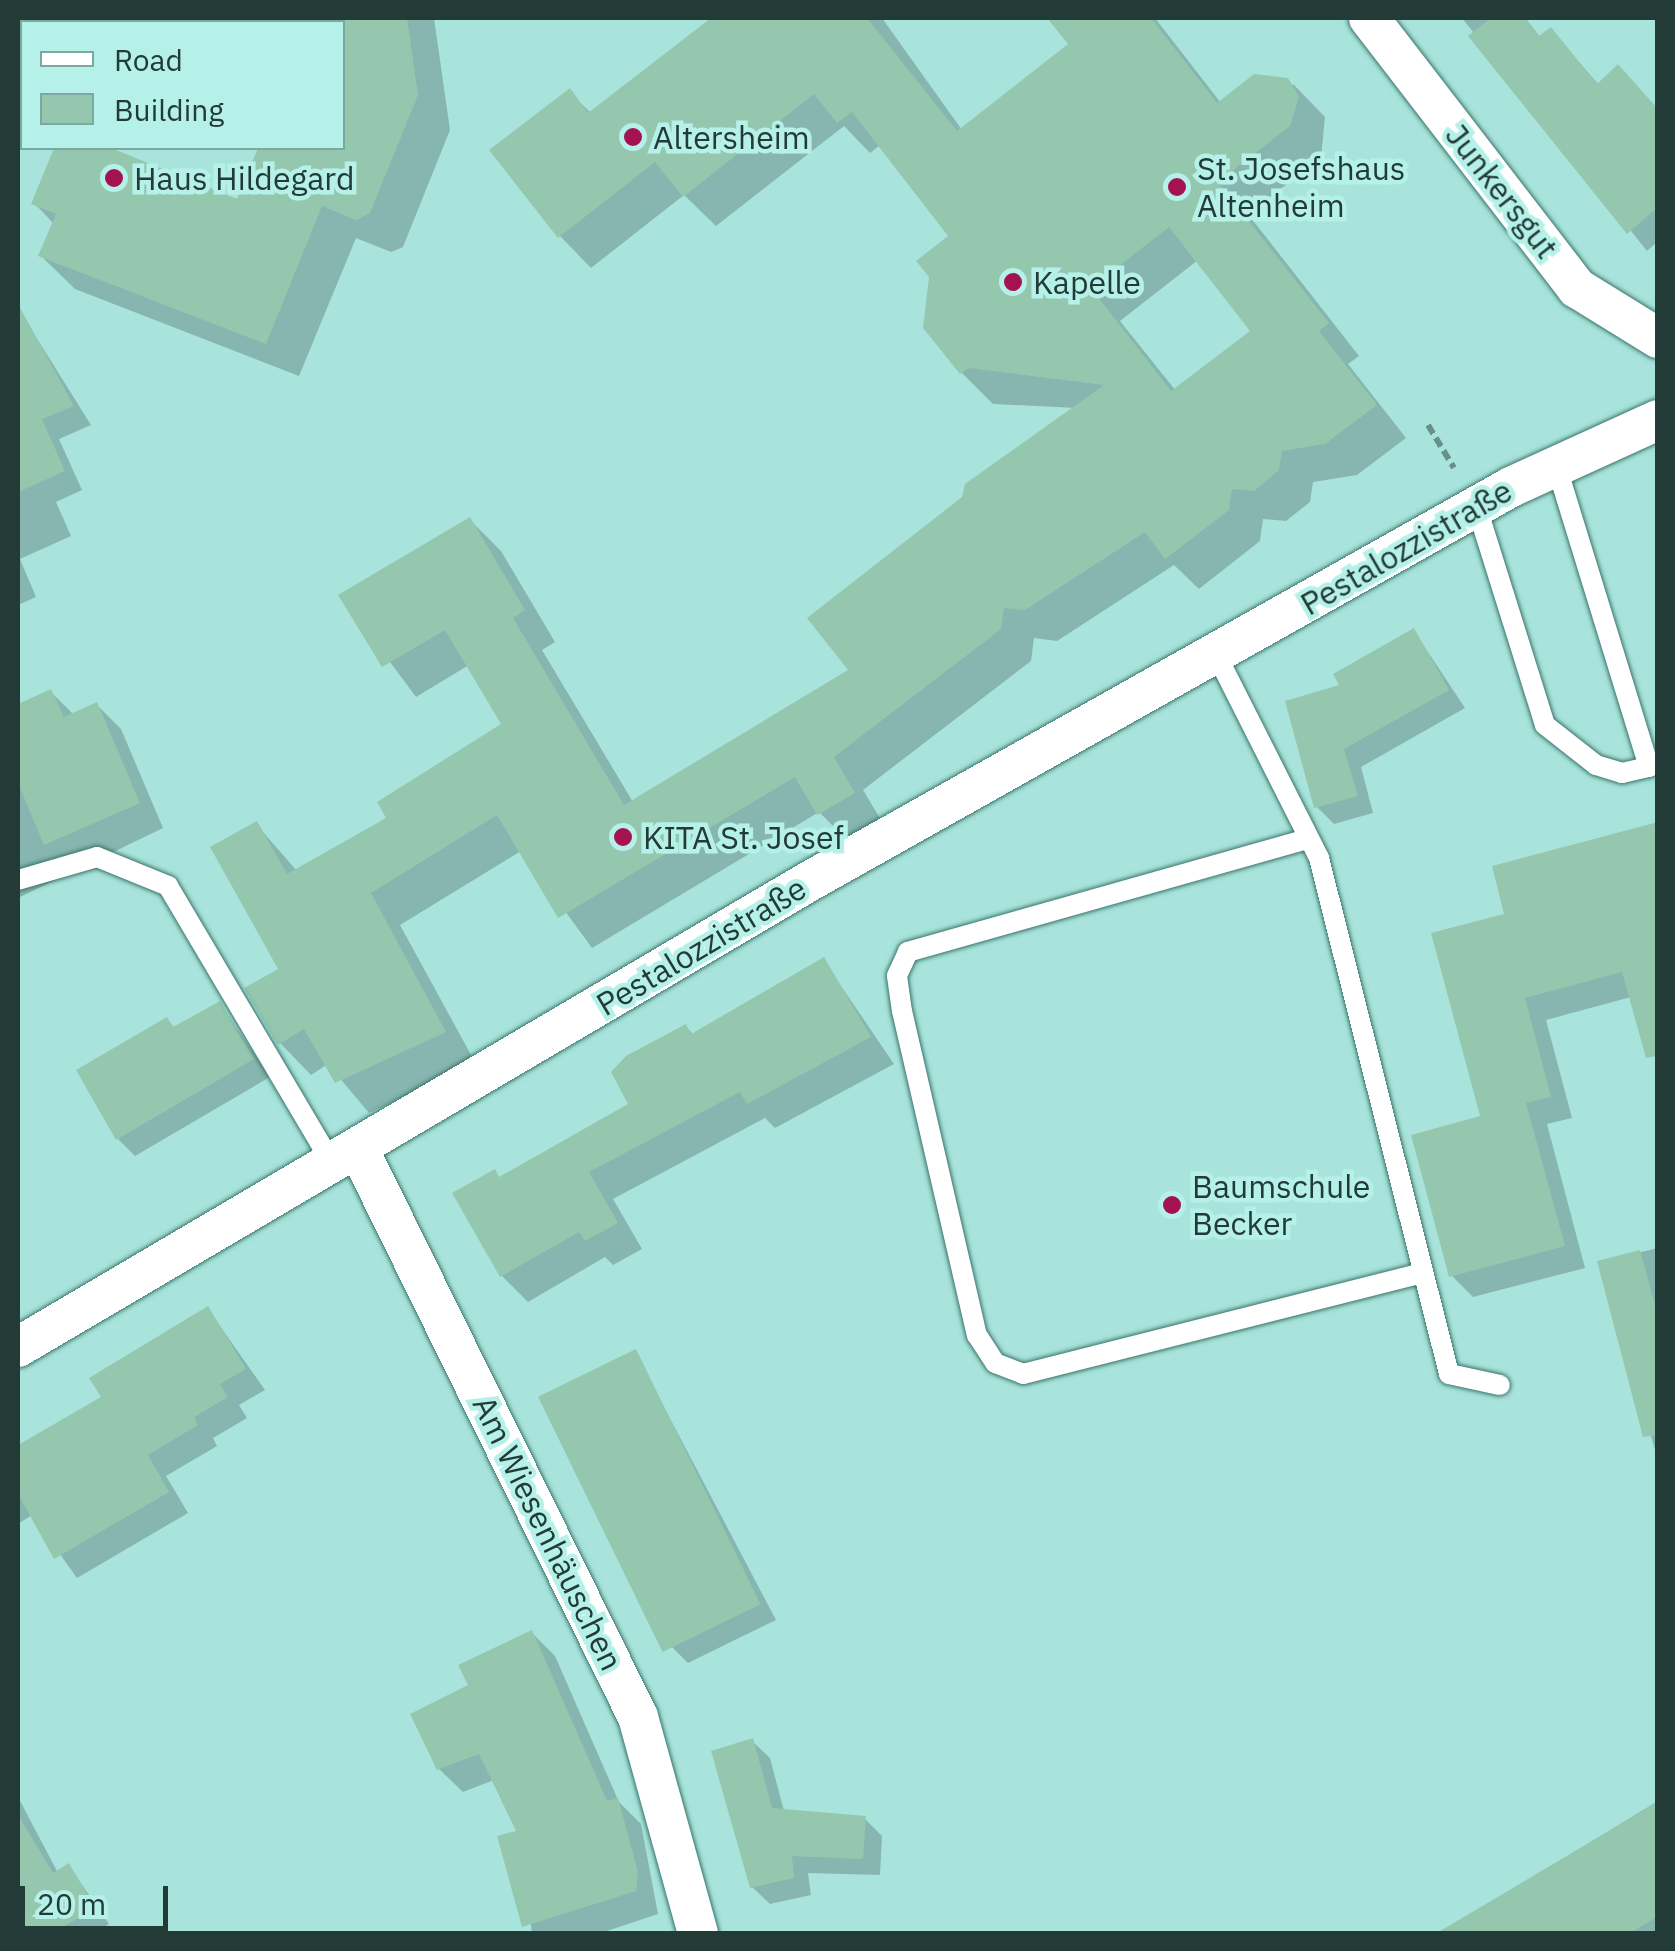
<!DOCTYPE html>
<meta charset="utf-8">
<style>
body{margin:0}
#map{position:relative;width:1675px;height:1951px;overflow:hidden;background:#a8e4db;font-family:"IBM Plex Sans",sans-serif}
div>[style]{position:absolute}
.shadow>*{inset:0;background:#0003}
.building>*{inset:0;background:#95c7af;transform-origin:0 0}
.path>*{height:6px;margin-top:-3px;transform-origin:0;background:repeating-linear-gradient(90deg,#66908a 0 10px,transparent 0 15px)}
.roads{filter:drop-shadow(0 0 2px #3a746c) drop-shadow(0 0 2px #3a746c)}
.service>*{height:20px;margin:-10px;padding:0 10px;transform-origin:10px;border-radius:10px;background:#fff}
.minor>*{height:40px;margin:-20px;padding:0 20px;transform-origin:20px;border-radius:20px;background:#fff}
.dots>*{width:28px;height:28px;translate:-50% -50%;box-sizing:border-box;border:5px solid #b5f1e8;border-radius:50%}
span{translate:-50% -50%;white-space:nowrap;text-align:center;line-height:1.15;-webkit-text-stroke:9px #b5f1e8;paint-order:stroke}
.poi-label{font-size:32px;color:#233b37}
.left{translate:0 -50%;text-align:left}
.street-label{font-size:32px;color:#233b37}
.frame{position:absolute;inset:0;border:20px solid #233b37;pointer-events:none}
.legend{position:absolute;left:20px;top:20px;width:325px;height:130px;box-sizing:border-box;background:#b5f1e8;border:2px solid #7ba8a1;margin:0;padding:12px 18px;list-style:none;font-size:30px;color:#233b37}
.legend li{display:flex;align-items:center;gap:20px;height:50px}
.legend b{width:50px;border:2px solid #7ba8a1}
.scale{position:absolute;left:20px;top:1886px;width:148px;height:45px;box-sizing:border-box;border:5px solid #233b37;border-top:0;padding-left:12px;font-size:30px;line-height:35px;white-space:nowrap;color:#233b37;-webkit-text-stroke:8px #b5f1e8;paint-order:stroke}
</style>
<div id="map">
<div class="shadow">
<i style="clip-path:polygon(32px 18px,165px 18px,158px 22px)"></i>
<i style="clip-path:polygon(271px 18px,434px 18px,450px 130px,403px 247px,391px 252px,356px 238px,299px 376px,75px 289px,41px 256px,54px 224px,34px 203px,57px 148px,105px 148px,238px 202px,261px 148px,342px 148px,342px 22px)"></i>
<i style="clip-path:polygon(evenodd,715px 18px,882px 18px,962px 130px,1071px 45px,1050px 18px,1155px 18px,1221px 103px,1254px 77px,1294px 85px,1325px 117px,1321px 158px,1248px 214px,1359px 356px,1348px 364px,1406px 438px,1357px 475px,1313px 482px,1310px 502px,1286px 521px,1263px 519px,1260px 541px,1199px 589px,1174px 565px,1057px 641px,1034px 638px,1031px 661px,863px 790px,884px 825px,851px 844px,819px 812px,592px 948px,521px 851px,400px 925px,476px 1064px,369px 1113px,328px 1064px,311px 1075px,280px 1043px,282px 970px,256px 824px,297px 871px,390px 819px,505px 725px,469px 665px,416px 697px,341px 596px,470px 520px,501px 551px,555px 642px,542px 650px,633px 802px,852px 670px,1077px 408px,993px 404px,962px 373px,952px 236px,880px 145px,870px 153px,844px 126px,716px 226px,684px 195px,591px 268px,560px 236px,569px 92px,592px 114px,715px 18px,1198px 260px,1254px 331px,1176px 391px,1120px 321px,1198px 260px)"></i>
<i style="clip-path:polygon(1462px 18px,1525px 18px,1541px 38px,1551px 30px,1599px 85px,1658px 110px,1658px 241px,1647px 251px)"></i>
<i style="clip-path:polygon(21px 313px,91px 425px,59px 439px,82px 490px,56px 502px,71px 536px,20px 559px,36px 597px,18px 605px)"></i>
<i style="clip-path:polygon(1414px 631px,1465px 708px,1361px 767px,1373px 813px,1334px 824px,1316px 806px,1343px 687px)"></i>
<i style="clip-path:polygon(51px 692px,74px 715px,97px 705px,121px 729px,163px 828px,18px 898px,18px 707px)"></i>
<i style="clip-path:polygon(1658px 824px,1631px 997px,1546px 1020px,1572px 1118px,1547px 1124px,1585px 1268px,1473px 1297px,1451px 1275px,1483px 1118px,1507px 916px)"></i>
<i style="clip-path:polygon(824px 961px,894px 1064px,775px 1128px,765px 1118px,613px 1199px,642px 1249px,613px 1265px,605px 1257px,528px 1302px,502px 1276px,494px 1172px,501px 1179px,631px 1105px,686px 1027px,694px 1035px)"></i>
<i style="clip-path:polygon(220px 1004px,270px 1077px,135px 1156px,118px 1139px,167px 1020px,176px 1029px)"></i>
<i style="clip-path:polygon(1658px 1248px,1658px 1460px,1600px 1262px)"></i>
<i style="clip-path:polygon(208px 1309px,265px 1390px,239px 1405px,247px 1418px,213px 1438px,217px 1446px,166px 1476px,188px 1513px,77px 1578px,32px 1515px,18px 1524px,18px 1448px,104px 1398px)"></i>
<i style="clip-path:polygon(635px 1352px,776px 1620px,688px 1663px,672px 1647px)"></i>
<i style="clip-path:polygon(532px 1633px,555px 1656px,619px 1802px,641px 1824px,658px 1914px,598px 1934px,532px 1934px,520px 1832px,494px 1780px,463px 1792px,439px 1769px,471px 1686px)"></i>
<i style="clip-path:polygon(752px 1741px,770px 1758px,784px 1811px,864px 1818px,882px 1836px,880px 1875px,808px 1873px,811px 1895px,770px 1904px,752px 1887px)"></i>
<i style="clip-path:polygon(18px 1797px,58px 1873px,69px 1866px,109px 1924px,92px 1934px,18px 1934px)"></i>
<i style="clip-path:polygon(1658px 1801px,1658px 1934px,1477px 1934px,1467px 1917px)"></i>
</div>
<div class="building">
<i style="clip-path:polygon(342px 18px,407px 18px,418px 95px,370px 213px,356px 220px,322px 206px,266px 344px,38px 256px,56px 214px,31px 204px,54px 148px,111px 148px,237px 199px,258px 148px,342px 148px)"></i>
<i style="clip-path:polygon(evenodd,711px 18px,867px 18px,957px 131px,1068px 44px,1047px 18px,1151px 18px,1217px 103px,1254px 74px,1288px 78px,1299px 97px,1290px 126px,1218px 182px,1329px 323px,1319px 331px,1377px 405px,1325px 444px,1282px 451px,1279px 470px,1254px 491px,1232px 489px,1229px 510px,1165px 559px,1145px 532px,1025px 610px,1004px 608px,1001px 629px,834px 757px,855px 793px,817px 815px,795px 777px,558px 918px,497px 815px,371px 893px,446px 1032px,335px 1083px,304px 1029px,278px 1045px,244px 988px,278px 969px,210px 847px,257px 821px,287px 874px,386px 818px,377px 802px,501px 724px,445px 630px,382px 667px,338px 595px,470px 517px,525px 610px,513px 618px,624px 805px,848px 670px,807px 618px,962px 497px,965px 484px,1104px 385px,969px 368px,960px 374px,923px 328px,929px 277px,916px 261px,948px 236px,852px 112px,837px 123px,814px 94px,683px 197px,655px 162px,558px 238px,489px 150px,570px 88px,588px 113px,711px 18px,1169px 227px,1250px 331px,1171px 391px,1091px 288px,1169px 227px)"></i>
<i style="clip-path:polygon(1491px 18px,1524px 18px,1539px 36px,1551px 27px,1597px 84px,1618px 64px,1658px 109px,1658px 207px,1627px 234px,1468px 36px)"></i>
<i style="clip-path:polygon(18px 304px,74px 406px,42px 419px,65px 471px,18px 492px)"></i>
<i style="clip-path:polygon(1414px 628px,1449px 690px,1344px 749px,1358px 796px,1314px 808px,1285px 701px,1339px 685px,1333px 674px)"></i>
<i style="clip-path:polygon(51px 689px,64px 717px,97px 702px,140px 803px,44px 845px,18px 783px,18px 704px)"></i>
<i style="clip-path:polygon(1658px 822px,1658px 1056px,1646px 1058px,1622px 972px,1525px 998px,1551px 1097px,1526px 1103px,1565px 1246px,1449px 1277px,1411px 1135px,1480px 1116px,1431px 933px,1504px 914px,1492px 866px)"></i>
<i style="clip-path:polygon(824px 957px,871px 1037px,747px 1104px,740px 1092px,589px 1172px,618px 1223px,585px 1241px,579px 1232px,500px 1277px,452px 1193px,495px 1169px,499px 1177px,628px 1104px,611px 1072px,626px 1056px,686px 1024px,691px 1034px)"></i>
<i style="clip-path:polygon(220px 1001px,254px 1059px,116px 1140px,76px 1070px,167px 1017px,173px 1027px)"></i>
<i style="clip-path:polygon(1640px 1250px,1658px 1316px,1658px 1435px,1643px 1437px,1597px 1261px)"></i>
<i style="clip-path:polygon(208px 1306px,246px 1369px,220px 1384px,228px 1397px,194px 1417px,198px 1425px,148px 1455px,169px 1492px,54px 1559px,18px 1494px,18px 1445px,101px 1397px,89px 1378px)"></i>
<i style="left:636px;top:1349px;width:284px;height:109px;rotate:64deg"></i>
<i style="clip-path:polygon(532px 1630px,607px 1801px,618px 1798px,638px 1872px,636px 1891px,522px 1927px,497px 1836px,516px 1831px,479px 1754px,437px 1770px,410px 1714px,468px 1685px,458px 1665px)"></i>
<i style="clip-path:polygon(753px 1738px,772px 1808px,866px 1816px,863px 1859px,792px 1856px,794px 1878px,750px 1888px,711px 1751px)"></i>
<i style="clip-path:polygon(1658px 1802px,1658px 1916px,1629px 1934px,1435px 1934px)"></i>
<i style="clip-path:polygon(18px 1815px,53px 1873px,69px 1863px,95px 1908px,51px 1934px,18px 1934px)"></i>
</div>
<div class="path">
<i style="left:1428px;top:425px;width:50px;rotate:58.8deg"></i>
</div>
<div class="roads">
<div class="service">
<i style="left:1477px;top:508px;width:227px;rotate:72.6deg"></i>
<i style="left:1545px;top:725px;width:65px;rotate:38.1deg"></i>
<i style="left:1596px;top:765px;width:27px;rotate:17deg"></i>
<i style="left:1622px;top:773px;width:28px;rotate:-13deg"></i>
<i style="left:1649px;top:767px;width:316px;rotate:-107.1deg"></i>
<i style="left:1216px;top:654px;width:229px;rotate:63.2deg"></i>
<i style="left:1319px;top:858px;width:532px;rotate:75.86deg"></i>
<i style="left:1449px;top:1374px;width:52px;rotate:12.2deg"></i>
<i style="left:1307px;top:839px;width:415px;rotate:164.2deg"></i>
<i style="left:908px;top:952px;width:26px;rotate:115deg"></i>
<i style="left:897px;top:976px;width:35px;rotate:82deg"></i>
<i style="left:902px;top:1011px;width:333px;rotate:77deg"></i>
<i style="left:977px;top:1335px;width:33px;rotate:57deg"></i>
<i style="left:995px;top:1363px;width:30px;rotate:21deg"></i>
<i style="left:1023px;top:1374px;width:413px;rotate:-14.2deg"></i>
<i style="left:18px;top:880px;width:82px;rotate:-16.2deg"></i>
<i style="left:97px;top:857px;width:77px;rotate:22.2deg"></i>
<i style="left:168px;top:886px;width:322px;rotate:59.4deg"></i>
</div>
<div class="minor">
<i style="left:1369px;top:18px;width:341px;rotate:52.4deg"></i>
<i style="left:1577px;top:288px;width:95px;rotate:31.7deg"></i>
<i style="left:358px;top:1148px;width:634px;rotate:63.8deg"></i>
<i style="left:638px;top:1717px;width:225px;rotate:74.5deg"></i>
<i style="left:18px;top:1347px;width:917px;rotate:-30.48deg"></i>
<i style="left:808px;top:882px;width:806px;rotate:-29.33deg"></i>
<i style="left:1511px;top:487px;width:162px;rotate:-24.5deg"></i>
</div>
</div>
<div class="dots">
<i style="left:633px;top:137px;background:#a51250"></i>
<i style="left:114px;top:178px;background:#a51250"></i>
<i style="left:1177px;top:187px;background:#a51250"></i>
<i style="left:1013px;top:282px;background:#a51250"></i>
<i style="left:623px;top:837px;background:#a51250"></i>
<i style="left:1172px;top:1205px;background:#a51250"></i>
</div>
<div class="poi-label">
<span class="left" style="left:653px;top:137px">Altersheim</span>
<span class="left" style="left:1197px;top:187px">St. Josefshaus<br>Altenheim</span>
<span class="left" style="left:134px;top:178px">Haus Hildegard</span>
<span class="left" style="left:1033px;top:282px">Kapelle</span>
<span class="left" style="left:643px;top:837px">KITA St. Josef</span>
<span class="left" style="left:1192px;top:1205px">Baumschule<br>Becker</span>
</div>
<div class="street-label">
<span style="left:1502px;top:191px;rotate:52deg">Junkersgut</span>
<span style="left:1406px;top:547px;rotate:-30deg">Pestalozzistraße</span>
<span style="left:701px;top:946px;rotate:-31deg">Pestalozzistraße</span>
<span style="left:548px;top:1533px;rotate:64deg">Am Wiesenhäuschen</span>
</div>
<div class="frame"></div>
<ul class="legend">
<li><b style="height:12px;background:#fff"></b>Road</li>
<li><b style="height:28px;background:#95c7af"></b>Building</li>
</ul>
<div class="scale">20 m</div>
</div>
